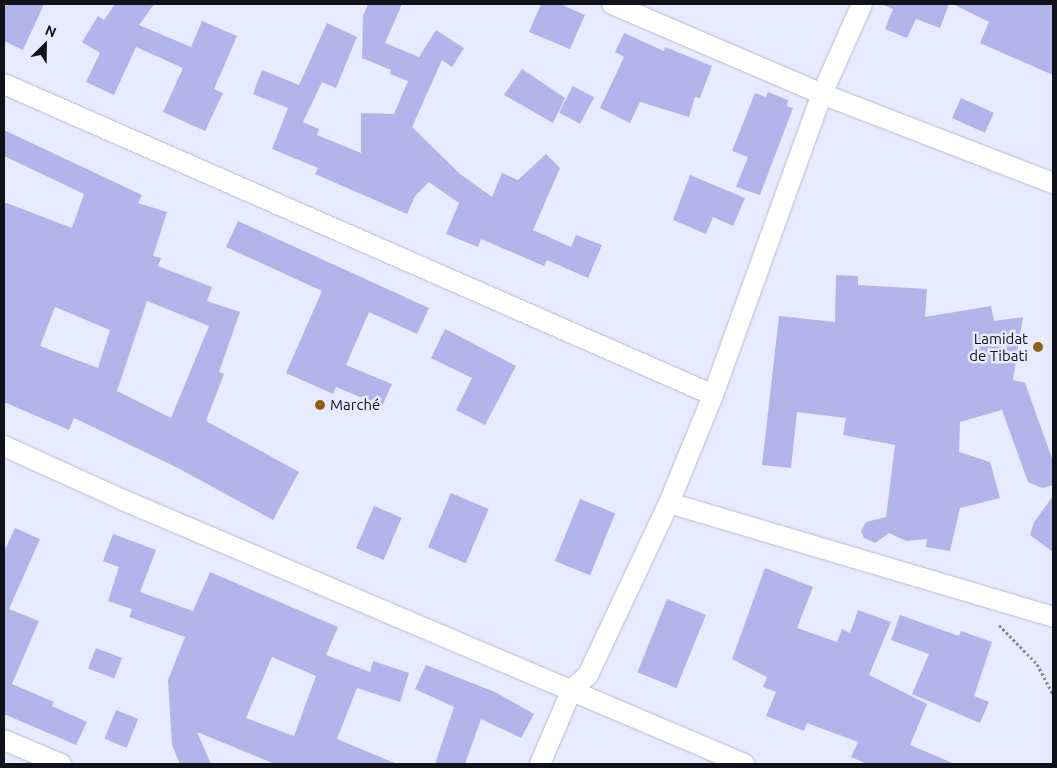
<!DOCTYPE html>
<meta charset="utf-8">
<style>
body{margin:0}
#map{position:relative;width:1057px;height:768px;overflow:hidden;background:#e8eaff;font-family:Ubuntu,sans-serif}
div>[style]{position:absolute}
.building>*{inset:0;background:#b1b5ea;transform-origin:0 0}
.path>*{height:3px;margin-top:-1.5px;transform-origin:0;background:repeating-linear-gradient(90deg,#898a99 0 2.5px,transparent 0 5px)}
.roads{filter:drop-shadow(0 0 1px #b9bbcf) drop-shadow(0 0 1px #b9bbcf)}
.minor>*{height:20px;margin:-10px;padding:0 10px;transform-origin:10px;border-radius:10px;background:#fff}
.dots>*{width:14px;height:14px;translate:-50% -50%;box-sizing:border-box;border:2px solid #e8eaff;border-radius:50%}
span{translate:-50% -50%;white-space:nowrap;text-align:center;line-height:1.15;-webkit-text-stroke:5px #e8eaff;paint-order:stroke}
.poi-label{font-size:15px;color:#111219}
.right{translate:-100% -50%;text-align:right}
.left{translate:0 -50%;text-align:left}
.frame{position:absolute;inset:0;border:5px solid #111219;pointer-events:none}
.north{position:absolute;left:20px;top:20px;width:50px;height:50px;-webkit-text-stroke:4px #e8eaff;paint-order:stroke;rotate:23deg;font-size:14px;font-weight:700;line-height:20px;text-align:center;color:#111219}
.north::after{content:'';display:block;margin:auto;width:18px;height:22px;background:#111219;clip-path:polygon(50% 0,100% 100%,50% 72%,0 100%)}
</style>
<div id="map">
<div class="building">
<i style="clip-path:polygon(4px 4px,44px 4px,23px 50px,4px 41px)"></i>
<i style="clip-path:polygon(115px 4px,154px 4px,139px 25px,191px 47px,202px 21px,237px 36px,214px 89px,223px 93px,205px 131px,163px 112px,183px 68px,136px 47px,114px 95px,86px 82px,100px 53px,82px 42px,98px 16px,104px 20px)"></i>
<i style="clip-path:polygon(368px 4px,402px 4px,385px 43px,419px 57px,436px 30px,464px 48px,452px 67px,442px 60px,412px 127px,460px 174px,492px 197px,502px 173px,518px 180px,546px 154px,560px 168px,533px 230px,571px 247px,576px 235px,602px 245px,588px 278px,547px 260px,544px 266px,481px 239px,478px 247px,446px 234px,459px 203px,429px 182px,415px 196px,407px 214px,315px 174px,318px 168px,272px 149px,288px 108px,253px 94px,262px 70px,299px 85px,327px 23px,357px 37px,336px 88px,322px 82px,303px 122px,319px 129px,317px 135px,361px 153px,361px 113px,394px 114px,408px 81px,390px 74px,391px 70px,362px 58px,363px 16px)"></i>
<i style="clip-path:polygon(541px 4px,560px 4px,585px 15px,570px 49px,529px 32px)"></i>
<i style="clip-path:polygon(881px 4px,949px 4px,940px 28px,916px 19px,907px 38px,885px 29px,893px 9px)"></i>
<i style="clip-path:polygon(953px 4px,1053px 4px,1053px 75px,980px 43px,989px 22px)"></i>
<i style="clip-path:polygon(624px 33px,664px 51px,665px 47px,712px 66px,700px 98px,695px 97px,689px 117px,640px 102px,630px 123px,600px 108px,624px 57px,615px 52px)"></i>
<i style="clip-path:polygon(522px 69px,565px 98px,553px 123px,504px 95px)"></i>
<i style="left:573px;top:86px;width:24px;height:30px;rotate:28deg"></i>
<i style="clip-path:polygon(768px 92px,788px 100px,787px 106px,793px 108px,760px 195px,736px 187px,748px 157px,732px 151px,755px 93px,766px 97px)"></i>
<i style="left:961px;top:98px;width:36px;height:22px;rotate:24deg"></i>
<i style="clip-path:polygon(evenodd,4px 130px,142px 195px,138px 203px,167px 212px,153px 256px,161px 258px,158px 266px,212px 287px,207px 301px,240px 312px,219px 372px,224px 374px,206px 421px,299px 472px,273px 520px,178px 468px,74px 418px,69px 430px,4px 402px,4px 202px,72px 228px,84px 194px,4px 156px,4px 130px,147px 301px,209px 326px,171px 418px,117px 391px,147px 301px,4px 130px,55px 307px,110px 330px,98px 368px,40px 346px,55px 307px)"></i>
<i style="clip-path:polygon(690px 175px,745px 198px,733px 226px,713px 217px,706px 234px,673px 220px)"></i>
<i style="clip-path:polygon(238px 221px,429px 308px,417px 334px,369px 312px,346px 365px,392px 384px,382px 406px,336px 387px,333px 394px,286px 373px,322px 291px,226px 247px)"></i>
<i style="clip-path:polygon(836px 275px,858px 276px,858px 285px,927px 289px,925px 317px,991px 306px,994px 321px,1023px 317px,1013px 380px,1025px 383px,1053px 461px,1053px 485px,1042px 488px,1028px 482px,1002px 410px,960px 422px,959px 452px,990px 462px,1000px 498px,960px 508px,950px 551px,926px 547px,927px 539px,906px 541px,889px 533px,875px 543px,864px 538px,861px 531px,866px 522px,886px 517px,895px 445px,843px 435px,846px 418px,797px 412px,791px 468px,762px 465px,779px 316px,835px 322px)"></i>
<i style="clip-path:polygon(445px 329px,516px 366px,485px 425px,456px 410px,472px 378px,431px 358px)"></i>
<i style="left:451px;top:493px;width:41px;height:59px;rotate:23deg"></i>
<i style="clip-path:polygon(1053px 496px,1053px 552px,1030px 535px,1034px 522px)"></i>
<i style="left:580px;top:499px;width:38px;height:67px;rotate:22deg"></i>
<i style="left:374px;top:506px;width:30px;height:46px;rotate:23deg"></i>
<i style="clip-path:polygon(15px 528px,40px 539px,9px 609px,39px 621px,12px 684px,54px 702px,52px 706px,87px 722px,76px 745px,4px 714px,4px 552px)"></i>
<i style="clip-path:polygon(evenodd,113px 534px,156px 550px,140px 592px,193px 611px,210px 572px,338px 627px,326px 655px,370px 672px,373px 661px,409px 673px,400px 702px,357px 688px,337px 739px,397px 764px,275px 764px,197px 732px,211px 764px,180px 764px,172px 745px,168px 680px,185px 637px,129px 617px,132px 609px,108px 601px,119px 567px,103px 561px,113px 534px,272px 657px,316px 676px,294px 736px,246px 718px,272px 657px)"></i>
<i style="clip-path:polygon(765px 568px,813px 587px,797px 628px,837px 642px,842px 629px,850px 633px,858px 610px,891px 622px,869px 675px,927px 704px,910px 745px,955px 764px,867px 764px,851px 757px,858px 742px,807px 723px,804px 731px,766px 716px,776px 692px,763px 687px,767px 677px,732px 659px)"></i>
<i style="left:667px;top:599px;width:42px;height:79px;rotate:22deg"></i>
<i style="clip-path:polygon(900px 615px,959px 636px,961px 631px,992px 642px,974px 696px,989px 702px,980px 723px,912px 694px,929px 654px,891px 640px)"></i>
<i style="left:96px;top:648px;width:28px;height:22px;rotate:21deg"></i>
<i style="clip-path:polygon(426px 665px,495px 692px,534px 714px,521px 738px,481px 719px,465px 764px,435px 764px,454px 707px,415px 689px)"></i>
<i style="left:116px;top:710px;width:24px;height:31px;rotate:22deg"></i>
</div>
<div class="path">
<i style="left:999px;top:625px;width:54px;rotate:45.7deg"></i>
<i style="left:1037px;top:664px;width:34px;rotate:62deg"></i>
</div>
<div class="roads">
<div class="minor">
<i style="left:612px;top:4px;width:228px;rotate:23.2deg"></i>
<i style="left:822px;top:94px;width:248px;rotate:21.1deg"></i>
<i style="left:4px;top:84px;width:774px;rotate:23.68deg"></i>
<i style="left:4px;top:446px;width:131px;rotate:24.4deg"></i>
<i style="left:123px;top:500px;width:675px;rotate:23.03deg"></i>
<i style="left:669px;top:503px;width:401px;rotate:16.5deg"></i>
<i style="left:4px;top:740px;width:62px;rotate:22.8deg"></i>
<i style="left:540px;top:764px;width:82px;rotate:-66.9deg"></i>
<i style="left:572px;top:689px;width:21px;rotate:-41deg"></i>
<i style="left:588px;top:675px;width:190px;rotate:-64.8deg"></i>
<i style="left:669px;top:503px;width:117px;rotate:-67.8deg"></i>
<i style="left:713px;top:395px;width:320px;rotate:-70.1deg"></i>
<i style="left:822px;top:94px;width:98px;rotate:-66deg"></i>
</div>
</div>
<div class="dots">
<i style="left:1038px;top:347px;background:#936012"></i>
<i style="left:320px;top:405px;background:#936012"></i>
</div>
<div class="poi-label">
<span class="right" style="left:1028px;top:347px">Lamidat<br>de Tibati</span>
<span class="left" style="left:330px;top:405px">Marché</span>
</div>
<div class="frame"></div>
<div class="north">N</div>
</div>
